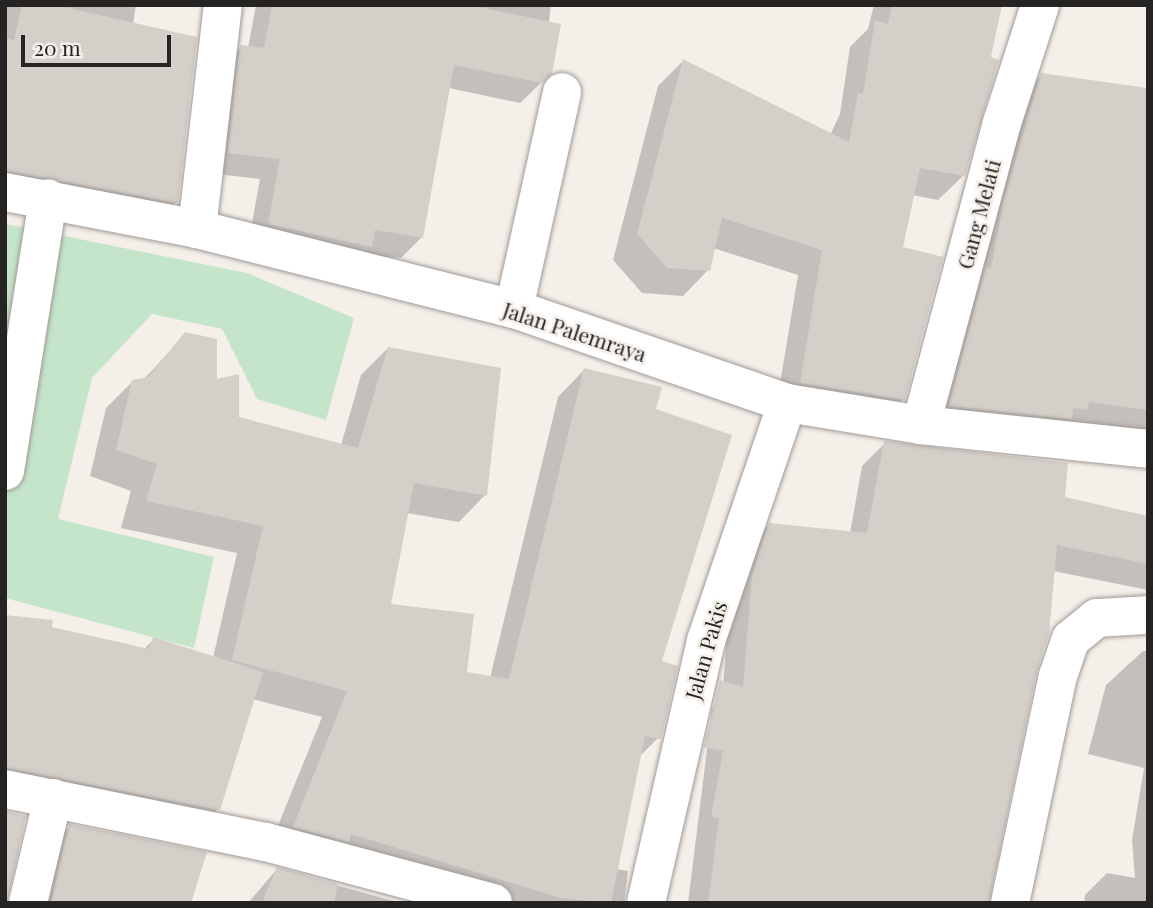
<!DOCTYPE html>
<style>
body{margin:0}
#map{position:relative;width:1153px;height:908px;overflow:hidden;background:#f5efea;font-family:"Playfair Display",serif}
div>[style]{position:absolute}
.green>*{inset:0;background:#c4e5c9}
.shadow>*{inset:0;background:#0003}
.building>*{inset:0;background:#d5cfca}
.roads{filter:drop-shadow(0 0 2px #a09a96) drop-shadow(0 0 2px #a09a96)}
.minor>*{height:38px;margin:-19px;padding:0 19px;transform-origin:19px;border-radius:19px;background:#fff}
span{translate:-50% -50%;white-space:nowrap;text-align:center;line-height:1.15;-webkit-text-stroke:5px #f5efea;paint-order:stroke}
.street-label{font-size:21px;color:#262423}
.frame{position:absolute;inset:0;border:7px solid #262423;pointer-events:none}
.scale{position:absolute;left:21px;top:35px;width:150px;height:32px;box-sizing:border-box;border:4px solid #262423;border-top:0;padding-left:9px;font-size:21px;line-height:24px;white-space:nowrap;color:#262423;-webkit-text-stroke:5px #f5efea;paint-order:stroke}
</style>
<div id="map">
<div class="green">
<i style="clip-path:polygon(5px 224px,247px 273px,354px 318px,326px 420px,257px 399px,222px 329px,152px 314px,92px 378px,58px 519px,214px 557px,194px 648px,5px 598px)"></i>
</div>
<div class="shadow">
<i style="clip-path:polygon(5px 5px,136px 5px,133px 24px,176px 202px,155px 223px,5px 193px)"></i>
<i style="clip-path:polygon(256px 5px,551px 5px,542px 82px,520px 103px,449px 88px,422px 237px,401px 258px,248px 245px,260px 179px,208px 173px,220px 67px,241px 47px,248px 48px)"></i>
<i style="clip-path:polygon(874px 5px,1000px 5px,964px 175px,938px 200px,912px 195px,901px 249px,903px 399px,878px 424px,776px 408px,798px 275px,713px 248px,708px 270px,683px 296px,642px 293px,613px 260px,658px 86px,683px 61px,830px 135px,840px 114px,850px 47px,868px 29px)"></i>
<i style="clip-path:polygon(1042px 75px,1148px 112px,1148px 432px,929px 426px,1021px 96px)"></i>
<i style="clip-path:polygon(186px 334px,237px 418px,341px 445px,361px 375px,388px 348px,485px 495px,459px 522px,407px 513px,389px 605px,466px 673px,490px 678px,558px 397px,584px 370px,654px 410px,658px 738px,639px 757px,616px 869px,628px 871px,624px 903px,452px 903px,267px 853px,322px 717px,252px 699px,218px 809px,192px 836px,5px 798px,5px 617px,143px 650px,154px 639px,213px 658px,237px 553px,121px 528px,131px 491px,90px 476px,106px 408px,133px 381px,143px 380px)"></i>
<i style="clip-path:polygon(885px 443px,1063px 498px,1148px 517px,1148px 590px,1053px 571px,987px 903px,688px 903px,712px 709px,722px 699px,730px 599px,747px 547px,770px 524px,850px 533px,862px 466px)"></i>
<i style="clip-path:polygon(1143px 651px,1148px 651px,1148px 903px,1084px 903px,1085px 895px,1107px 873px,1135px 878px,1132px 840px,1144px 768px,1088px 754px,1106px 685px)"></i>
<i style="clip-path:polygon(70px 826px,189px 903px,32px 903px,44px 852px)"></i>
<i style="clip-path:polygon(277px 869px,401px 903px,248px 903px)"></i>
</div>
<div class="building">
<i style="clip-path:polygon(22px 5px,55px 5px,197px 37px,178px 203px,5px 171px,5px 38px,14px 40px)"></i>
<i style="clip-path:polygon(272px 5px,469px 5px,561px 24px,552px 74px,543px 83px,454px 65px,423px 238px,375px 230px,372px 247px,268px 224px,280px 159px,228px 153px,240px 45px,264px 48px)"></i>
<i style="clip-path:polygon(892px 5px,1002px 5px,991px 57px,999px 60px,965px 176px,920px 168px,903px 247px,943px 257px,905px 400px,800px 383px,822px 250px,722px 218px,710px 271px,667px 268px,637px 234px,683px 59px,849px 142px,858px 93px,863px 94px,875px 20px,888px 24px)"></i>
<i style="clip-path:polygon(1041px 73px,1148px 88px,1148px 410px,1089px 402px,1088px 410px,1073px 408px,1072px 419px,949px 406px,986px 267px,991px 268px,1004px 200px)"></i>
<i style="clip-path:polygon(185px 332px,217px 339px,217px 379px,239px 374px,239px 417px,358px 448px,388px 347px,501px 368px,487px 496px,414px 483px,391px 604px,474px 614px,467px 672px,509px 679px,584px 368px,662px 387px,656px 409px,732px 435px,662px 661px,678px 666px,661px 739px,645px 736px,611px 903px,561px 898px,351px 834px,349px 842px,293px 827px,347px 691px,232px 660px,263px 526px,146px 501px,157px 464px,116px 450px,132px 380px,148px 377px)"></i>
<i style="clip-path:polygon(884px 441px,1068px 463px,1065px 497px,1148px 516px,1148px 564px,1057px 545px,1049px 634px,1037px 671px,989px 903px,708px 903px,719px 818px,711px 817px,723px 751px,704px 747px,720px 680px,743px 687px,752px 575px,769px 523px,867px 533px)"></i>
<i style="clip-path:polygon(5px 615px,53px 620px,52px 627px,149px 649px,153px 637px,263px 672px,220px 810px,5px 768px)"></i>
<i style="clip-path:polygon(5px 811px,26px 816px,7px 903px,5px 903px)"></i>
<i style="clip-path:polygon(69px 824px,207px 852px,191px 903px,51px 903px)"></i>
<i style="clip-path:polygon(277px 867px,338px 884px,334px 903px,262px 903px)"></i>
</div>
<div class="roads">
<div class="minor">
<i style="left:5px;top:192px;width:196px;rotate:10.9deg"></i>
<i style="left:197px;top:229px;width:327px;rotate:14.2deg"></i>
<i style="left:514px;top:309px;width:289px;rotate:19deg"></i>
<i style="left:787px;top:403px;width:136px;rotate:9.3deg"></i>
<i style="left:921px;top:425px;width:228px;rotate:6deg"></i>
<i style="left:197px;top:229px;width:226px;rotate:-83.4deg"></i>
<i style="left:514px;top:309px;width:222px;rotate:-77.5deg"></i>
<i style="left:921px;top:425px;width:313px;rotate:-75deg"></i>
<i style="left:1002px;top:123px;width:124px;rotate:-72.1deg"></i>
<i style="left:5px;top:471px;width:276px;rotate:-81deg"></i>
<i style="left:5px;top:789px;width:266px;rotate:11.5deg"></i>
<i style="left:266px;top:842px;width:235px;rotate:15deg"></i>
<i style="left:28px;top:903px;width:108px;rotate:-76.6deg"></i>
<i style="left:646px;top:903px;width:269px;rotate:-77.1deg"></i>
<i style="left:706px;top:641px;width:251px;rotate:-71.2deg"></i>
<i style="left:1010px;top:903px;width:232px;rotate:-78.1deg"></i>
<i style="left:1058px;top:676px;width:39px;rotate:-71deg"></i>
<i style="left:1071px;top:639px;width:33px;rotate:-39deg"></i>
<i style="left:1097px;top:618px;width:51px;rotate:-3.4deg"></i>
</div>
</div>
<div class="street-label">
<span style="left:978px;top:214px;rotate:-75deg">Gang Melati</span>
<span style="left:575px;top:331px;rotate:18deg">Jalan Palemraya</span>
<span style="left:705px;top:650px;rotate:-74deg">Jalan Pakis</span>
</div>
<div class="frame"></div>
<div class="scale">20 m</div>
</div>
